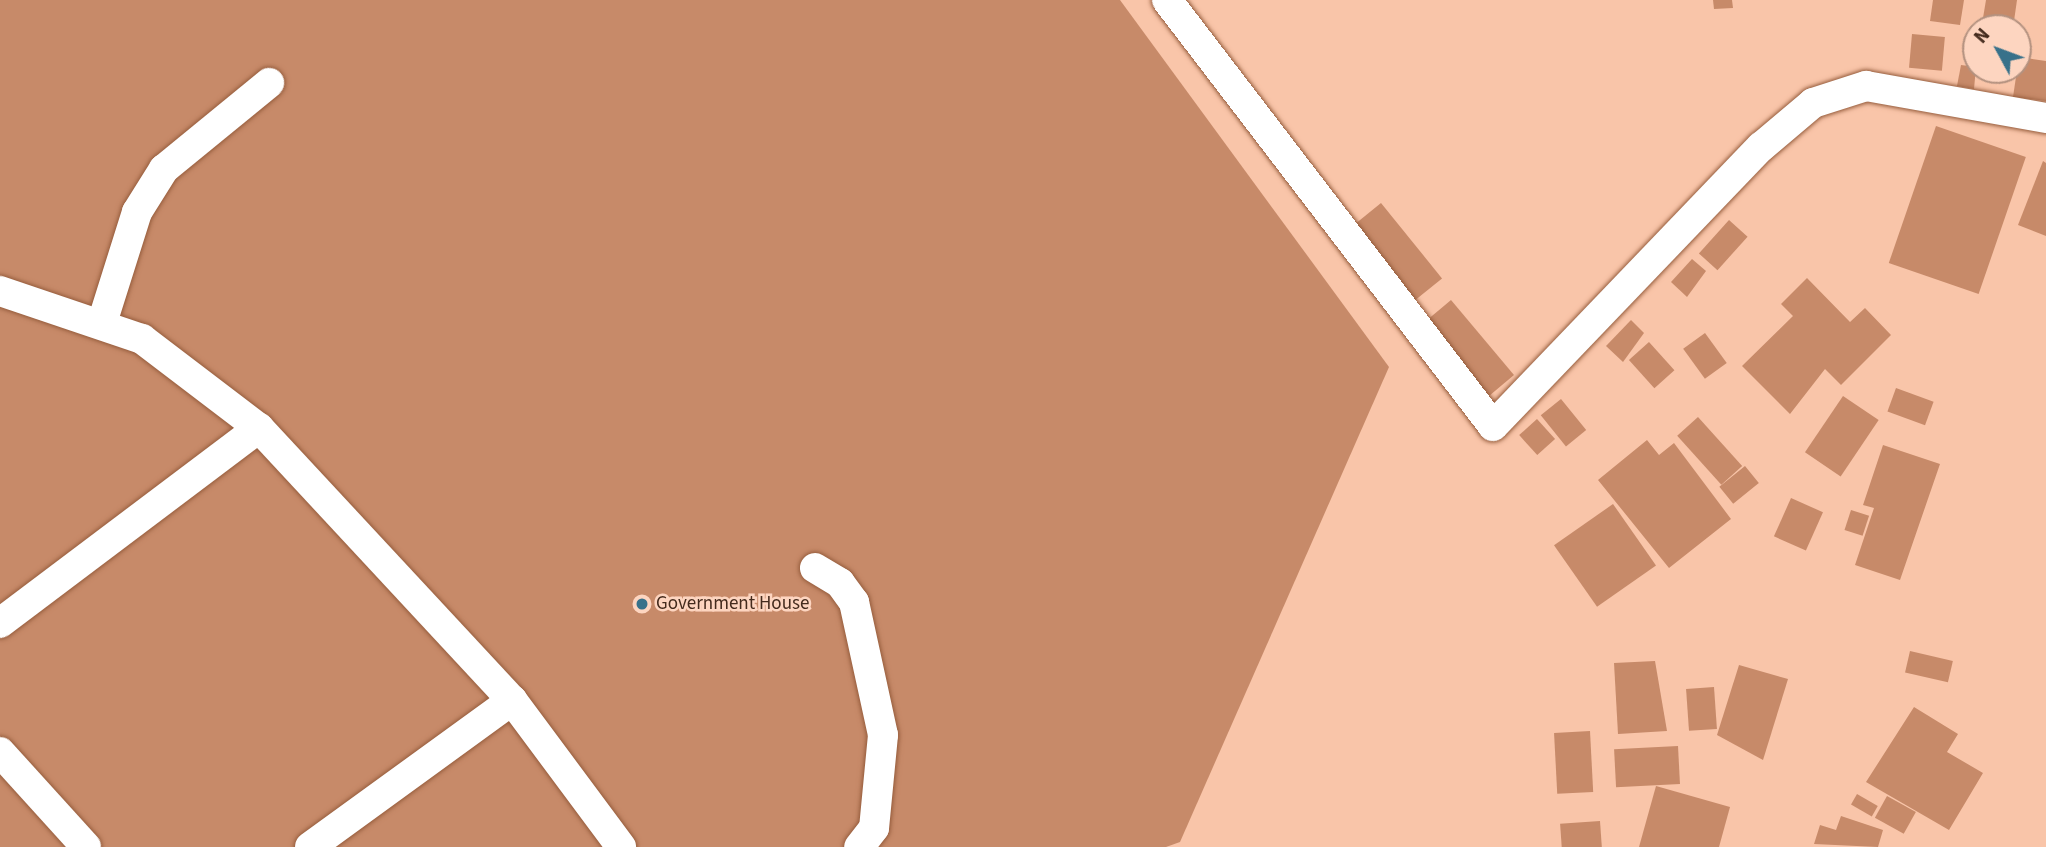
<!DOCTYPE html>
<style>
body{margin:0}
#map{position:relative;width:2046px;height:847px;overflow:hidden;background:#f9c5a9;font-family:"Source Sans 3",sans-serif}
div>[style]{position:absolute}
.building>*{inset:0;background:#c78a69;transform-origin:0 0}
.roads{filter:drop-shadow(0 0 2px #965d3d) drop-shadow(0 0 2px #965d3d)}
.minor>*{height:30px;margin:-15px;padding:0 15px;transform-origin:15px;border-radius:15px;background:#fff}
.dots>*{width:19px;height:19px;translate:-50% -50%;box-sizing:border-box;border:4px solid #fdd5c0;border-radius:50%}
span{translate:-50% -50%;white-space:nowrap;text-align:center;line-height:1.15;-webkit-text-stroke:5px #fdd5c0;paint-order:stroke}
.poi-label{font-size:19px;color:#442b1d}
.left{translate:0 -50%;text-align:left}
.north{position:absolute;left:1962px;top:14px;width:70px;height:70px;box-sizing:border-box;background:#fdd5c0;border:2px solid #b3917f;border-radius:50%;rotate:311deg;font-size:19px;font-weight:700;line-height:28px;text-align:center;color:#442b1d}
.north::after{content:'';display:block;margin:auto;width:24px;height:32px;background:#38718a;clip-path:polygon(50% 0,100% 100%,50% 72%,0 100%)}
</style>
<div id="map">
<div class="building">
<i style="clip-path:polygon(0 0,1120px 0,1389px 367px,1180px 842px,1166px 847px,0 847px)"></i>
<i style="clip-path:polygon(1713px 0,1732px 0,1733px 8px,1714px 9px)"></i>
<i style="clip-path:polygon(1933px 0,1964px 0,1960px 25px,1930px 21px)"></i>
<i style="clip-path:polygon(1986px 0,2017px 0,2013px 28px,1982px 24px)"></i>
<i style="left:1912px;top:34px;width:33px;height:34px;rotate:5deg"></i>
<i style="clip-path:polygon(2019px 57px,2046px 61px,2046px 101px,2013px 97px)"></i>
<i style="clip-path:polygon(1961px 65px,1976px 67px,1974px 89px,1957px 86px)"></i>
<i style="clip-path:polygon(1979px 70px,2014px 70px,2013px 79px)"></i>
<i style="left:1936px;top:126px;width:95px;height:145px;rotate:19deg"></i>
<i style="clip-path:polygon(2043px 161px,2046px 163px,2046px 236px,2018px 225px)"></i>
<i style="left:1381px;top:203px;width:97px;height:46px;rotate:51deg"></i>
<i style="left:1729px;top:220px;width:25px;height:45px;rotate:42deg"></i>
<i style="clip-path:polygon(1692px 259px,1706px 271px,1687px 297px,1671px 282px)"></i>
<i style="clip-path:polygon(1807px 278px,1850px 322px,1865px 308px,1891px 335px,1841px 385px,1825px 369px,1790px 414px,1742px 366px,1793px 316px,1781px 304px)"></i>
<i style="left:1451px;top:300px;width:98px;height:40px;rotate:50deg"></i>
<i style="clip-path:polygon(1631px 320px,1644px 333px,1623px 362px,1606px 346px)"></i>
<i style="left:1705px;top:333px;width:37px;height:27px;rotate:54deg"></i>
<i style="left:1649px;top:342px;width:38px;height:27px;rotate:48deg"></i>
<i style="left:1896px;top:388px;width:40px;height:25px;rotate:20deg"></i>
<i style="left:1843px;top:396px;width:43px;height:68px;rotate:34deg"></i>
<i style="left:1561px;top:399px;width:40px;height:26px;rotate:51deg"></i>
<i style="left:1698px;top:417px;width:66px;height:28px;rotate:48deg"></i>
<i style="left:1537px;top:419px;width:27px;height:24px;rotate:48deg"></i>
<i style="clip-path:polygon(1647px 440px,1659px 455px,1674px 443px,1731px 519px,1669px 568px,1598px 480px)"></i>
<i style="clip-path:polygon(1883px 445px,1940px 464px,1900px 580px,1855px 565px,1874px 508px,1863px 505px)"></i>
<i style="left:1745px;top:466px;width:22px;height:33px;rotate:51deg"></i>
<i style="left:1791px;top:498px;width:35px;height:42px;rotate:24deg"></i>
<i style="left:1613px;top:504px;width:75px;height:72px;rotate:55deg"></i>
<i style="left:1851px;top:510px;width:19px;height:21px;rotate:18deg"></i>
<i style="left:1910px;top:651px;width:44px;height:22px;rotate:13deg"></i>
<i style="clip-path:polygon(1655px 661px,1667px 731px,1618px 734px,1614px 663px)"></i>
<i style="clip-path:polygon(1739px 665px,1788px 679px,1763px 760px,1717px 735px)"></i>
<i style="left:1714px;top:687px;width:42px;height:28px;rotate:86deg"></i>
<i style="clip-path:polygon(1914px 707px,1958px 734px,1947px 752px,1983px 773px,1949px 830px,1866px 782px)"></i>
<i style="left:1590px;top:731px;width:61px;height:36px;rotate:87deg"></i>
<i style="left:1678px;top:746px;width:38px;height:64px;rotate:87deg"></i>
<i style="clip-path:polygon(1656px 786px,1730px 807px,1719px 847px,1639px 847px)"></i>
<i style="left:1857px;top:794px;width:24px;height:12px;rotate:30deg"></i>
<i style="left:1887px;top:796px;width:33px;height:25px;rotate:29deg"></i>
<i style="clip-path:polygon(1841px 816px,1883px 830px,1878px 847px,1814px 844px,1820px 825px,1836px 830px)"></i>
<i style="left:1600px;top:821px;width:26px;height:40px;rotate:86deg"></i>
</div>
<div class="roads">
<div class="minor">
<i style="left:1167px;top:0;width:536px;rotate:52.57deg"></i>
<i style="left:1493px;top:426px;width:387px;rotate:-46.2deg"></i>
<i style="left:1761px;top:147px;width:68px;rotate:-40.2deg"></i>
<i style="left:1813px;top:103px;width:56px;rotate:-17.8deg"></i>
<i style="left:1866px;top:86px;width:183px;rotate:10.1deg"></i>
<i style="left:0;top:291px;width:150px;rotate:18.7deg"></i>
<i style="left:142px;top:339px;width:147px;rotate:37.3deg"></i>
<i style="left:259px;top:428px;width:371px;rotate:47.1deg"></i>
<i style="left:512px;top:700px;width:183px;rotate:53.4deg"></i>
<i style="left:102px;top:323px;width:116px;rotate:-72.5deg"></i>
<i style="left:137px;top:212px;width:51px;rotate:-57.9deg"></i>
<i style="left:164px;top:169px;width:136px;rotate:-39.3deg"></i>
<i style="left:815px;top:568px;width:29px;rotate:31deg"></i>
<i style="left:840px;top:583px;width:24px;rotate:54deg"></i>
<i style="left:854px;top:602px;width:136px;rotate:77.7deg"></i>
<i style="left:883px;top:735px;width:93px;rotate:95.5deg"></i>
<i style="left:874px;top:828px;width:24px;rotate:128deg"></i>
<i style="left:0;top:623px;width:324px;rotate:-37deg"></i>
<i style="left:0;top:752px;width:128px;rotate:47.8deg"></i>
<i style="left:310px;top:847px;width:250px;rotate:-36deg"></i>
</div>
</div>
<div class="dots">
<i style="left:642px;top:604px;background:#38718a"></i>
</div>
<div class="poi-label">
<span class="left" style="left:656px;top:604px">Government House</span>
</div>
<div class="north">N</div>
</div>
